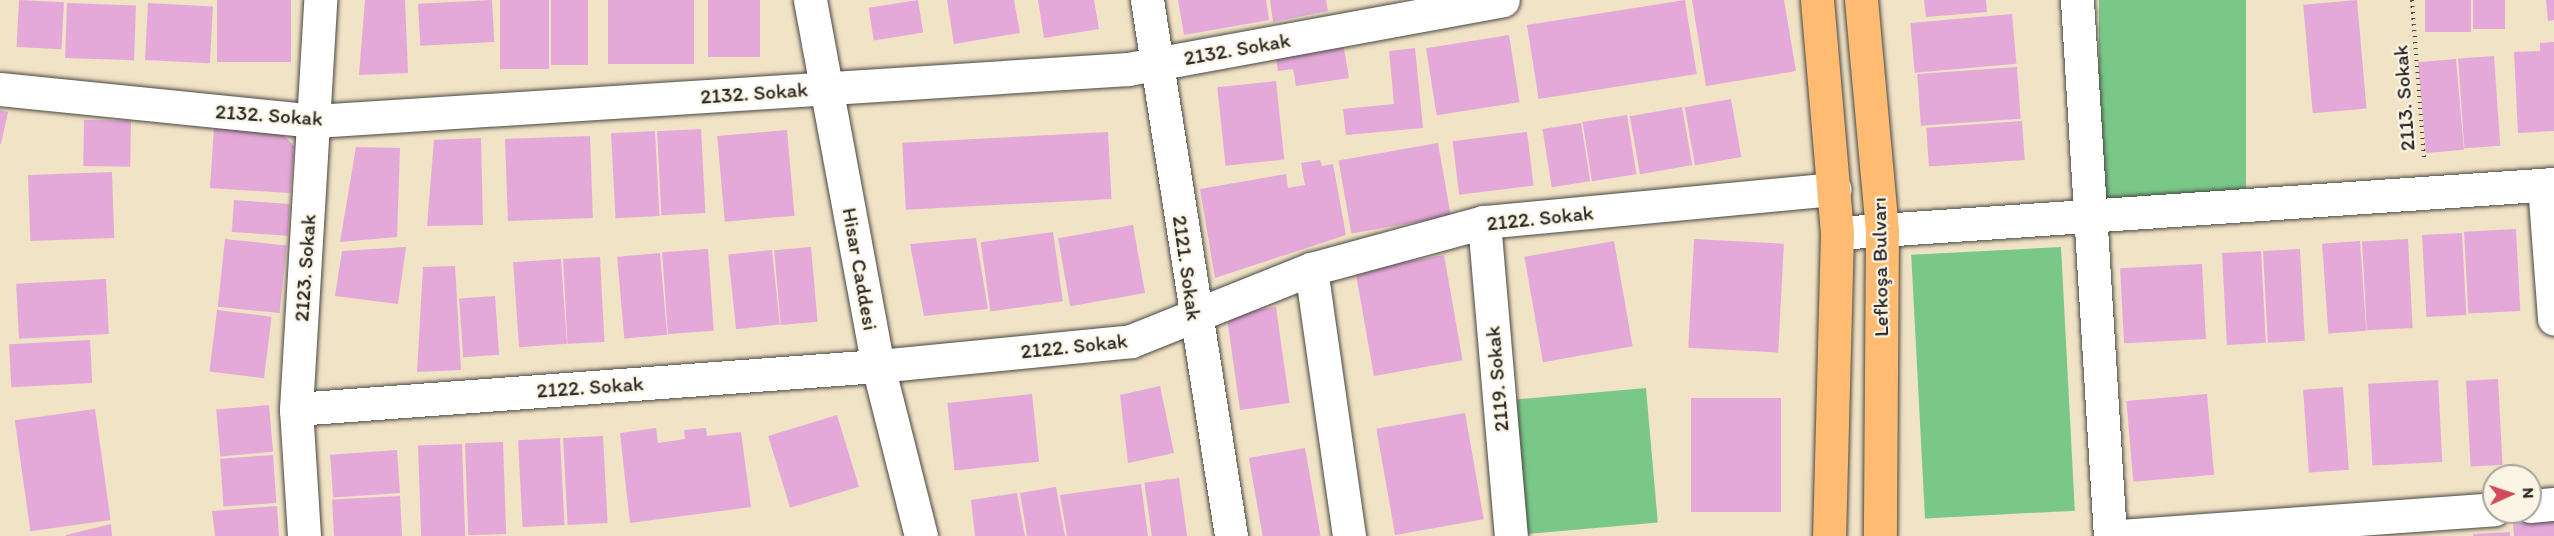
<!DOCTYPE html>
<meta charset="utf-8">
<style>
body{margin:0}
#map{position:relative;width:2554px;height:536px;overflow:hidden;background:#f1e3c6;font-family:Itim,sans-serif}
div>[style]{position:absolute}
.green>*{inset:0;background:#7ac888;transform-origin:0 0}
.building>*{inset:0;background:#e4a9d9;transform-origin:0 0}
.path>*{height:4px;margin-top:-2px;transform-origin:0;background:repeating-linear-gradient(90deg,#494742 0 1.5px,transparent 0 6px)}
.roads{filter:drop-shadow(0 0 2px #494742) drop-shadow(0 0 2px #494742)}
.minor>*{height:33px;margin:-16.5px;padding:0 16.5px;transform-origin:16.5px;border-radius:16.5px;background:#fff}
.major>*{height:33px;margin:-16.5px;padding:0 16.5px;transform-origin:16.5px;border-radius:16.5px;background:#febb71}
span{translate:-50% -50%;white-space:nowrap;text-align:center;line-height:1.15;-webkit-text-stroke:4.5px #fcf5e5;paint-order:stroke}
.street-label{font-size:21px;color:#2b2b2b}
.north{position:absolute;left:2482px;top:464px;width:60px;height:60px;box-sizing:border-box;background:#fcf5e5;border:2px solid #a8a49b;border-radius:50%;rotate:87deg;font-size:16px;font-weight:700;line-height:24px;text-align:center;color:#2b2b2b}
.north::after{content:'';display:block;margin:auto;width:21px;height:27px;background:#d1495b;clip-path:polygon(50% 0,100% 100%,50% 72%,0 100%)}
</style>
<div id="map">
<div class="green">
<i style="left:2099px;top:0;width:147px;height:198px"></i>
<i style="left:2061px;top:247px;width:264px;height:150px;rotate:87deg"></i>
<i style="left:1646px;top:388px;width:135px;height:131px;rotate:85deg"></i>
</div>
<div class="building">
<i style="left:19px;top:0;width:45px;height:47px;rotate:3deg"></i>
<i style="left:217px;top:0;width:74px;height:62px"></i>
<i style="clip-path:polygon(365px 0,405px 0,408px 73px,359px 75px)"></i>
<i style="left:492px;top:0;width:42px;height:74px;rotate:87deg"></i>
<i style="left:500px;top:0;width:49px;height:69px"></i>
<i style="left:551px;top:0;width:37px;height:65px"></i>
<i style="left:608px;top:0;width:86px;height:64px"></i>
<i style="left:708px;top:0;width:52px;height:57px"></i>
<i style="left:918px;top:0;width:33px;height:50px;rotate:81deg"></i>
<i style="clip-path:polygon(947px 0,1014px 0,1020px 33px,954px 44px)"></i>
<i style="clip-path:polygon(1038px 0,1094px 0,1099px 29px,1044px 38px)"></i>
<i style="clip-path:polygon(1178px 0,1266px 0,1269px 20px,1184px 35px)"></i>
<i style="clip-path:polygon(1270px 0,1326px 0,1328px 11px,1273px 22px)"></i>
<i style="left:1685px;top:0;width:75px;height:160px;rotate:81deg"></i>
<i style="clip-path:polygon(1692px 0,1784px 0,1796px 71px,1706px 86px)"></i>
<i style="clip-path:polygon(1924px 0,1986px 0,1987px 12px,1926px 17px)"></i>
<i style="left:2357px;top:0;width:109px;height:54px;rotate:85deg"></i>
<i style="left:2425px;top:0;width:46px;height:32px"></i>
<i style="left:2473px;top:0;width:32px;height:29px"></i>
<i style="clip-path:polygon(2546px 0,2554px 0,2554px 20px,2548px 21px)"></i>
<i style="left:67px;top:3px;width:69px;height:55px;rotate:2deg"></i>
<i style="left:148px;top:3px;width:65px;height:57px;rotate:3deg"></i>
<i style="left:2012px;top:14px;width:50px;height:102px;rotate:85deg"></i>
<i style="left:1509px;top:35px;width:68px;height:84px;rotate:81deg"></i>
<i style="clip-path:polygon(2554px 42px,2554px 131px,2518px 133px,2514px 52px,2540px 51px,2540px 43px)"></i>
<i style="clip-path:polygon(1343px 43px,1349px 78px,1296px 86px,1293px 69px,1278px 71px,1275px 54px)"></i>
<i style="clip-path:polygon(1415px 48px,1423px 128px,1346px 135px,1343px 109px,1394px 104px,1389px 51px)"></i>
<i style="left:2494px;top:56px;width:90px;height:36px;rotate:86deg"></i>
<i style="left:2456px;top:59px;width:91px;height:38px;rotate:85deg"></i>
<i style="left:2017px;top:67px;width:52px;height:100px;rotate:86deg"></i>
<i style="left:1276px;top:81px;width:79px;height:59px;rotate:84deg"></i>
<i style="left:1731px;top:99px;width:59px;height:47px;rotate:80deg"></i>
<i style="left:1682px;top:107px;width:59px;height:53px;rotate:80deg"></i>
<i style="clip-path:polygon(0 110px,8px 112px,1px 144px,0 144px)"></i>
<i style="left:1627px;top:115px;width:60px;height:45px;rotate:81deg"></i>
<i style="left:84px;top:120px;width:47px;height:46px;rotate:1deg"></i>
<i style="left:2022px;top:121px;width:39px;height:96px;rotate:86deg"></i>
<i style="left:1581px;top:123px;width:59px;height:39px;rotate:81deg"></i>
<i style="clip-path:polygon(214px 128px,281px 132px,294px 146px,290px 193px,210px 188px)"></i>
<i style="left:701px;top:129px;width:84px;height:44px;rotate:87deg"></i>
<i style="left:787px;top:130px;width:86px;height:70px;rotate:85deg"></i>
<i style="left:655px;top:131px;width:85px;height:44px;rotate:87deg"></i>
<i style="left:1108px;top:132px;width:67px;height:206px;rotate:87deg"></i>
<i style="left:1527px;top:132px;width:54px;height:75px;rotate:83deg"></i>
<i style="left:590px;top:136px;width:82px;height:85px;rotate:88deg"></i>
<i style="clip-path:polygon(481px 138px,483px 225px,427px 226px,434px 140px)"></i>
<i style="left:1438px;top:143px;width:74px;height:101px;rotate:80deg"></i>
<i style="clip-path:polygon(356px 147px,400px 148px,397px 237px,340px 242px)"></i>
<i style="clip-path:polygon(1320px 160px,1322px 166px,1333px 164px,1346px 235px,1215px 278px,1200px 189px,1286px 174px,1288px 188px,1305px 185px,1301px 163px)"></i>
<i style="left:112px;top:172px;width:66px;height:84px;rotate:88deg"></i>
<i style="left:234px;top:200px;width:56px;height:32px;rotate:4deg"></i>
<i style="left:1133px;top:225px;width:69px;height:76px;rotate:80deg"></i>
<i style="left:2516px;top:229px;width:82px;height:52px;rotate:87deg"></i>
<i style="left:1053px;top:232px;width:70px;height:73px;rotate:82deg"></i>
<i style="left:2462px;top:233px;width:82px;height:40px;rotate:87deg"></i>
<i style="clip-path:polygon(976px 238px,988px 309px,924px 316px,910px 244px)"></i>
<i style="left:225px;top:239px;width:62px;height:68px;rotate:6deg"></i>
<i style="left:1694px;top:239px;width:90px;height:109px;rotate:3deg"></i>
<i style="left:2408px;top:239px;width:89px;height:46px;rotate:87deg"></i>
<i style="left:1614px;top:241px;width:107px;height:91px;rotate:80deg"></i>
<i style="left:2360px;top:241px;width:90px;height:38px;rotate:86deg"></i>
<i style="clip-path:polygon(406px 247px,398px 304px,335px 296px,342px 251px)"></i>
<i style="left:811px;top:247px;width:75px;height:37px;rotate:85deg"></i>
<i style="left:708px;top:249px;width:82px;height:46px;rotate:86deg"></i>
<i style="left:2300px;top:249px;width:92px;height:37px;rotate:87deg"></i>
<i style="left:772px;top:250px;width:75px;height:44px;rotate:84deg"></i>
<i style="left:2261px;top:251px;width:92px;height:39px;rotate:87deg"></i>
<i style="left:660px;top:253px;width:82px;height:43px;rotate:85deg"></i>
<i style="left:1444px;top:255px;width:107px;height:90px;rotate:80deg"></i>
<i style="left:600px;top:257px;width:85px;height:37px;rotate:87deg"></i>
<i style="left:561px;top:259px;width:85px;height:48px;rotate:86deg"></i>
<i style="left:2202px;top:264px;width:75px;height:82px;rotate:87deg"></i>
<i style="clip-path:polygon(455px 266px,461px 370px,417px 372px,423px 267px)"></i>
<i style="left:106px;top:279px;width:55px;height:90px;rotate:87deg"></i>
<i style="left:495px;top:296px;width:59px;height:36px;rotate:86deg"></i>
<i style="left:1276px;top:307px;width:97px;height:50px;rotate:82deg"></i>
<i style="left:217px;top:310px;width:55px;height:62px;rotate:7deg"></i>
<i style="left:90px;top:340px;width:43px;height:81px;rotate:87deg"></i>
<i style="left:2498px;top:379px;width:86px;height:32px;rotate:87deg"></i>
<i style="left:2438px;top:380px;width:82px;height:70px;rotate:87deg"></i>
<i style="clip-path:polygon(1160px 386px,1174px 453px,1128px 463px,1120px 395px)"></i>
<i style="left:2343px;top:387px;width:83px;height:40px;rotate:86deg"></i>
<i style="left:1032px;top:394px;width:68px;height:85px;rotate:84deg"></i>
<i style="left:2207px;top:394px;width:81px;height:81px;rotate:85deg"></i>
<i style="left:1691px;top:398px;width:90px;height:114px"></i>
<i style="left:269px;top:405px;width:47px;height:53px;rotate:85deg"></i>
<i style="left:95px;top:409px;width:112px;height:81px;rotate:82deg"></i>
<i style="left:1465px;top:413px;width:108px;height:90px;rotate:80deg"></i>
<i style="left:837px;top:415px;width:75px;height:72px;rotate:73deg"></i>
<i style="clip-path:polygon(656px 428px,658px 443px,685px 439px,684px 430px,706px 428px,707px 436px,741px 432px,751px 507px,630px 523px,620px 433px)"></i>
<i style="left:603px;top:436px;width:87px;height:40px;rotate:87deg"></i>
<i style="left:560px;top:438px;width:87px;height:42px;rotate:87deg"></i>
<i style="left:503px;top:442px;width:92px;height:38px;rotate:88deg"></i>
<i style="left:462px;top:444px;width:92px;height:44px;rotate:88deg"></i>
<i style="left:1305px;top:448px;width:89px;height:57px;rotate:80deg"></i>
<i style="left:397px;top:450px;width:43px;height:67px;rotate:86deg"></i>
<i style="left:273px;top:455px;width:48px;height:53px;rotate:86deg"></i>
<i style="left:1179px;top:478px;width:59px;height:35px;rotate:82deg"></i>
<i style="clip-path:polygon(1141px 484px,1148px 536px,1067px 536px,1060px 495px)"></i>
<i style="clip-path:polygon(1056px 487px,1065px 536px,1027px 536px,1020px 493px)"></i>
<i style="clip-path:polygon(1017px 493px,1025px 536px,975px 536px,971px 500px)"></i>
<i style="left:400px;top:496px;width:40px;height:68px;rotate:87deg"></i>
<i style="clip-path:polygon(277px 506px,279px 536px,215px 536px,212px 511px)"></i>
<i style="clip-path:polygon(2554px 520px,2554px 536px,2514px 536px,2513px 523px)"></i>
<i style="clip-path:polygon(111px 524px,112px 536px,66px 536px,66px 535px)"></i>
<i style="clip-path:polygon(2510px 532px,2510px 536px,2473px 536px,2473px 534px)"></i>
</div>
<div class="path">
<i style="left:2412px;top:0;width:159px;rotate:85.7deg"></i>
</div>
<div class="roads">
<div class="minor">
<i style="left:810px;top:0;width:372px;rotate:79.5deg"></i>
<i style="left:878px;top:366px;width:175px;rotate:75.8deg"></i>
<i style="left:1147px;top:0;width:543px;rotate:81.09deg"></i>
<i style="left:2077px;top:0;width:537px;rotate:86.48deg"></i>
<i style="left:0;top:89px;width:317px;rotate:5.8deg"></i>
<i style="left:315px;top:121px;width:815px;rotate:-3.66deg"></i>
<i style="left:1128px;top:69px;width:381px;rotate:-10.4deg"></i>
<i style="left:2544px;top:185px;width:134px;rotate:85.7deg"></i>
<i style="left:1484px;top:222px;width:315px;rotate:85.1deg"></i>
<i style="left:1837px;top:233px;width:719px;rotate:-3.91deg"></i>
<i style="left:1311px;top:269px;width:270px;rotate:81.9deg"></i>
<i style="left:296px;top:409px;width:584px;rotate:-4.23deg"></i>
<i style="left:878px;top:366px;width:254px;rotate:-5.6deg"></i>
<i style="left:1131px;top:341px;width:194px;rotate:-21.8deg"></i>
<i style="left:1311px;top:269px;width:179px;rotate:-15.2deg"></i>
<i style="left:1484px;top:222px;width:352px;rotate:-5.4deg"></i>
<i style="left:2530px;top:506px;width:24px;rotate:-5deg"></i>
<i style="left:304px;top:536px;width:127px;rotate:-93.6deg"></i>
<i style="left:296px;top:409px;width:410px;rotate:-86.6deg"></i>
<i style="left:2120px;top:536px;width:375px;rotate:-4.1deg"></i>
</div>
<div class="major">
<i style="left:1817px;top:0;width:234px;rotate:85.1deg"></i>
<i style="left:1837px;top:233px;width:303px;rotate:91.5deg"></i>
<i style="left:1861px;top:0;width:232px;rotate:84.8deg"></i>
<i style="left:1882px;top:231px;width:305px;rotate:90.4deg"></i>
</div>
</div>
<div class="street-label">
<span style="left:1237px;top:49px;rotate:-10deg">2132. Sokak</span>
<span style="left:754px;top:93px;rotate:-4deg">2132. Sokak</span>
<span style="left:2404px;top:98px;rotate:-94deg">2113. Sokak</span>
<span style="left:269px;top:115px;rotate:4deg">2132. Sokak</span>
<span style="left:1540px;top:218px;rotate:-6deg">2122. Sokak</span>
<span style="left:1880px;top:267px;rotate:-91deg">Lefkoşa Bulvarı</span>
<span style="left:305px;top:268px;rotate:-86deg">2123. Sokak</span>
<span style="left:1187px;top:268px;rotate:82deg">2121. Sokak</span>
<span style="left:860px;top:269px;rotate:80deg">Hisar Caddesi</span>
<span style="left:1074px;top:346px;rotate:-6deg">2122. Sokak</span>
<span style="left:1497px;top:379px;rotate:-95deg">2119. Sokak</span>
<span style="left:590px;top:387px;rotate:-4deg">2122. Sokak</span>
</div>
<div class="north">N</div>
</div>
